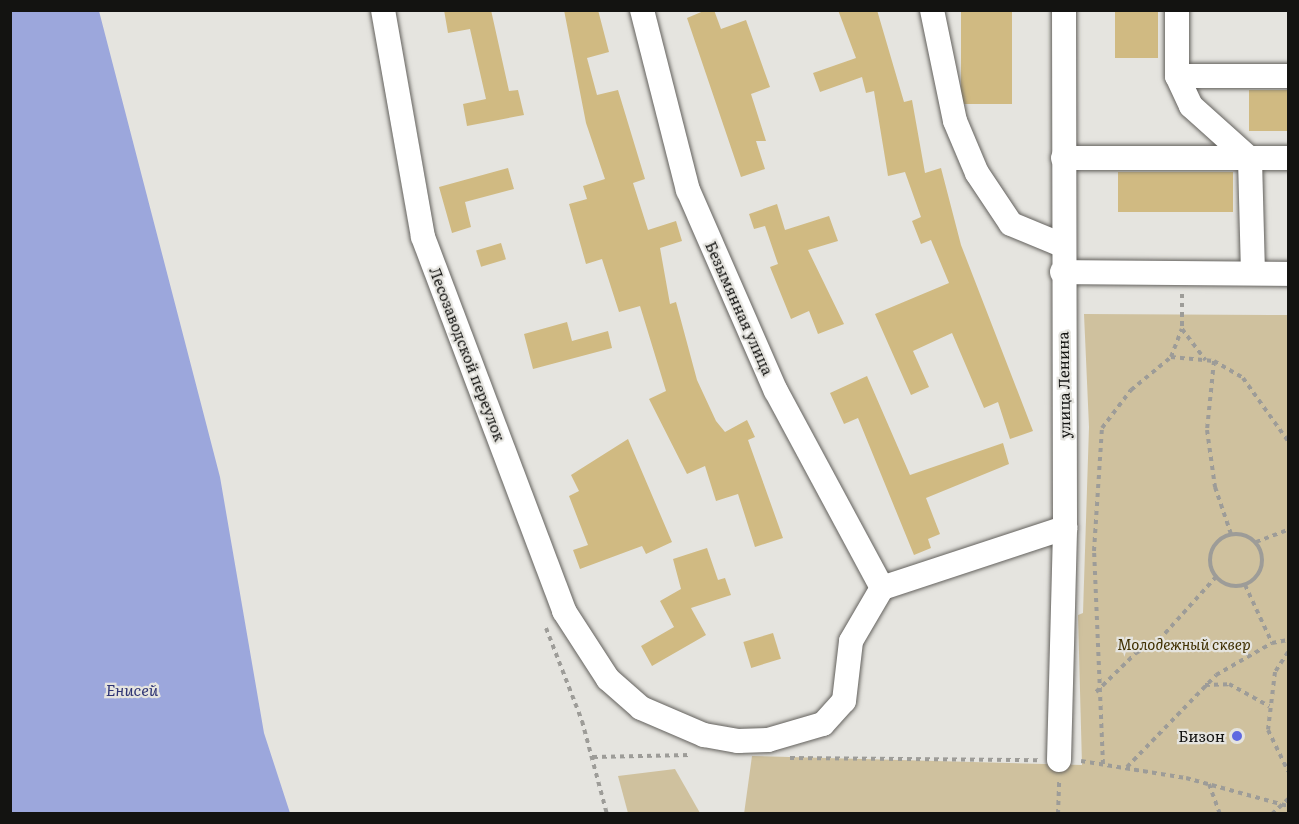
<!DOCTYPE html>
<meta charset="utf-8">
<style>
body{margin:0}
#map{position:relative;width:1299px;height:824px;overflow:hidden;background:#e5e4df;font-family:Literata,serif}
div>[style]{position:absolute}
.green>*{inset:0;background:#cfc19e}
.water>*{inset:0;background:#9ca7dc}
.building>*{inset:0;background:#d0ba82;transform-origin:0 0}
.path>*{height:4px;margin-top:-2px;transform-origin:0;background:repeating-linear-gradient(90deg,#9d9c98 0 4.5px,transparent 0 9px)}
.path>.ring{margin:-2px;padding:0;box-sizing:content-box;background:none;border:4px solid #9d9c98;border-radius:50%}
.roads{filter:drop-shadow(0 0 2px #63615d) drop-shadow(0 0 2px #63615d)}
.minor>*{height:24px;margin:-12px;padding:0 12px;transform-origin:12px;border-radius:12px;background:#fff}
.dots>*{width:16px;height:16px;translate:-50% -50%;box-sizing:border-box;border:3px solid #e5e4df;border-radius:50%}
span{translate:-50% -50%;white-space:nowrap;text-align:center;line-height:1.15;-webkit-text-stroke:4.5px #e5e4df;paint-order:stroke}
.street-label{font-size:15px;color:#131311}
.park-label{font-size:15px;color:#3f2f00;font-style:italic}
.poi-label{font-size:15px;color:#131311}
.right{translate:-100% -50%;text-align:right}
.water-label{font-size:16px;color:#2f3574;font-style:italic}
.frame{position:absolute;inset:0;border:12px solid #131311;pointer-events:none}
</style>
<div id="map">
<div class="green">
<i style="clip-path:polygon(1084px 314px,1288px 315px,1288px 813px,744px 814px,752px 756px,1082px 765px,1078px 615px,1083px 613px,1089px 427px)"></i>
<i style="clip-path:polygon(675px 769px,700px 813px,628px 813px,618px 776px)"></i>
</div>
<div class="water">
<i style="clip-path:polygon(10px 11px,99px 11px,220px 477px,264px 733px,290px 813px,11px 813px)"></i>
</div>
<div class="building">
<i style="clip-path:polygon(444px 10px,491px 10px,509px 91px,518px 90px,524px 115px,467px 126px,463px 104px,486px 99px,470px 29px,448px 33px)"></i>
<i style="clip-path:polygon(564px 10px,598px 10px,609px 52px,587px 58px,597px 95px,618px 90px,645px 179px,633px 183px,648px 230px,676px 221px,682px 241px,660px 248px,670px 304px,676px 302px,697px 380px,716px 421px,725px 432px,747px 420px,755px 437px,748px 440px,783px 538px,755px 547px,738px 494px,716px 501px,705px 466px,687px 474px,649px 399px,666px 391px,640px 306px,619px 312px,602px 259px,586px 264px,569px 204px,587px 199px,583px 186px,605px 179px,586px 123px)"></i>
<i style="clip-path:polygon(706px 10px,714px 10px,721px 29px,746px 20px,770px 87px,751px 94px,766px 141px,756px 141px,765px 169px,741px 177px,687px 18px)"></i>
<i style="clip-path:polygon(838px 10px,877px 10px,904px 102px,912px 100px,925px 173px,941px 168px,961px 245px,1033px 431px,1010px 439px,998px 402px,984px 408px,952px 333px,913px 351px,929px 387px,911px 395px,875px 314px,949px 283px,931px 240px,921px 244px,912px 221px,921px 217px,905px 172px,888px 176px,874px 91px,866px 93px,862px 77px,820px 92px,813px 73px,856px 58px)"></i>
<i style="left:961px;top:10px;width:51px;height:94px"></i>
<i style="left:1115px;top:10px;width:43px;height:48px"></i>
<i style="left:1249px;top:90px;width:39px;height:41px"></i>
<i style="clip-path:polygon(508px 168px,514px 189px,465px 202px,471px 227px,452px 233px,439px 187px)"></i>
<i style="left:1118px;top:172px;width:115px;height:40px"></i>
<i style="clip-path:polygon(777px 204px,785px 230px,829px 216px,838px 241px,808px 250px,844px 324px,818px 334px,809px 311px,791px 319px,770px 267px,778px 264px,765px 226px,754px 229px,749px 214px)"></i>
<i style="left:501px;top:243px;width:17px;height:26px;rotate:73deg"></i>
<i style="clip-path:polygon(567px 322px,572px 341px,608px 331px,612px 348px,533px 369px,524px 334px)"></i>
<i style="clip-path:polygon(867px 376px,910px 475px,1003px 443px,1009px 464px,926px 498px,940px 534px,928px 539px,931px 548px,914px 555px,858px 418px,844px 424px,830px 393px)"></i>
<i style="clip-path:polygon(628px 439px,672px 542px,646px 554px,642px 546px,580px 569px,573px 550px,588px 545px,569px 496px,579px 491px,571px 475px)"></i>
<i style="clip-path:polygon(707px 548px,718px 580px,725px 578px,731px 595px,691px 608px,706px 635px,652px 666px,641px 646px,674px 627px,660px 601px,681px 589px,673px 559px)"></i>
<i style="left:773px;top:633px;width:27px;height:31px;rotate:73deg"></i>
</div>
<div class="path">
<i style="left:1182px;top:294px;width:35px;rotate:90deg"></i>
<i style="left:1182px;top:329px;width:39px;rotate:53deg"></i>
<i style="left:1171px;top:357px;width:43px;rotate:5.3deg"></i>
<i style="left:1214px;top:361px;width:34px;rotate:30deg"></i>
<i style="left:1243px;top:378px;width:77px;rotate:54.5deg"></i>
<i style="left:1214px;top:361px;width:69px;rotate:95.8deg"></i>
<i style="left:1207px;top:430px;width:58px;rotate:82deg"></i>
<i style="left:1215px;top:487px;width:50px;rotate:71.2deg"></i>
<i class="ring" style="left:1210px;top:534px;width:48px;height:48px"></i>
<i style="left:1256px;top:542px;width:34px;rotate:-21deg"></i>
<i style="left:1245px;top:585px;width:64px;rotate:65deg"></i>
<i style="left:546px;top:628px;width:100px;rotate:68.8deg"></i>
<i style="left:582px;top:721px;width:96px;rotate:75deg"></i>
<i style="left:1288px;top:652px;width:24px;rotate:123deg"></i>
<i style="left:1275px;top:672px;width:58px;rotate:96.9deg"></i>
<i style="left:1268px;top:730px;width:46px;rotate:64deg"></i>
<i style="left:1205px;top:685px;width:24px;rotate:-2deg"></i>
<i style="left:1229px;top:684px;width:46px;rotate:28.8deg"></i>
<i style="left:1096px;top:692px;width:56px;rotate:-44.3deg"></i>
<i style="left:1136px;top:653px;width:26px;rotate:-29deg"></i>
<i style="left:1159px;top:640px;width:85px;rotate:-47.9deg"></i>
<i style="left:593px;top:757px;width:97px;rotate:-1.2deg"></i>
<i style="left:790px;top:758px;width:248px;rotate:0.5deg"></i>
<i style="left:1081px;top:761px;width:106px;rotate:9.2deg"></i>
<i style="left:1186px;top:778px;width:106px;rotate:15.4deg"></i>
<i style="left:1103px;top:764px;width:213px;rotate:-92.4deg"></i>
<i style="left:1094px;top:551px;width:123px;rotate:-86.3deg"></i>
<i style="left:1102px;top:428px;width:48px;rotate:-52.7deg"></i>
<i style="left:1131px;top:390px;width:52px;rotate:-39.5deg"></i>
<i style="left:1171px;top:357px;width:30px;rotate:-69deg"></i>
<i style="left:1127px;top:767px;width:128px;rotate:-45.9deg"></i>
<i style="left:1216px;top:675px;width:64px;rotate:-29.7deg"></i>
<i style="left:1272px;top:643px;width:16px;rotate:-11deg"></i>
<i style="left:1209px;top:784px;width:32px;rotate:70deg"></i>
<i style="left:1058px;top:814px;width:33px;rotate:-88deg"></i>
<i style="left:1272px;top:814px;width:22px;rotate:-43deg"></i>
</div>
<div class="roads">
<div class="minor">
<i style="left:383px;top:10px;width:230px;rotate:80deg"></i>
<i style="left:423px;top:237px;width:400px;rotate:69.3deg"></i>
<i style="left:564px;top:611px;width:81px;rotate:57.1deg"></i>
<i style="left:608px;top:679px;width:44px;rotate:41.3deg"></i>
<i style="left:641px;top:708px;width:69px;rotate:23.2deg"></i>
<i style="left:704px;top:735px;width:35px;rotate:10deg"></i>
<i style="left:738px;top:741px;width:30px;rotate:-2deg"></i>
<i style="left:768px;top:740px;width:57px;rotate:-16.2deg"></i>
<i style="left:823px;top:724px;width:31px;rotate:-48deg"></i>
<i style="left:844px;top:701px;width:60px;rotate:-83.3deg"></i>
<i style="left:851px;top:641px;width:61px;rotate:-59.7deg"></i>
<i style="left:882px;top:588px;width:193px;rotate:-18.2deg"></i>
<i style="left:642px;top:10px;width:186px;rotate:75.7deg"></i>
<i style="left:688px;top:190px;width:219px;rotate:66.4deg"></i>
<i style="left:776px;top:391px;width:224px;rotate:61.7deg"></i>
<i style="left:932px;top:10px;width:113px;rotate:78.3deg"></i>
<i style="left:955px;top:121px;width:56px;rotate:67.1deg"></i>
<i style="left:977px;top:173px;width:61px;rotate:56.3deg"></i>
<i style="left:1011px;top:224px;width:55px;rotate:22.4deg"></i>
<i style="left:1177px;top:10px;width:66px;rotate:90deg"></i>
<i style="left:1177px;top:76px;width:33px;rotate:65deg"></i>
<i style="left:1191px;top:106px;width:79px;rotate:41.9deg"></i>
<i style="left:1250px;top:159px;width:114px;rotate:88.5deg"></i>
<i style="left:1177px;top:76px;width:111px"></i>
<i style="left:1063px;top:158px;width:225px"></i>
<i style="left:1062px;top:272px;width:226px;rotate:0.5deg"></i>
<i style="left:1059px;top:760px;width:232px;rotate:-88.5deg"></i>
<i style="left:1065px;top:528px;width:518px;rotate:-90.11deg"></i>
</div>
</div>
<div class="dots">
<i style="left:1237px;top:736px;background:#5f69e1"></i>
</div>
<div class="street-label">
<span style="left:740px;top:308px;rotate:66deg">Безымянная улица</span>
<span style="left:468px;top:354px;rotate:69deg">Лесозаводской переулок</span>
<span style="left:1063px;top:385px;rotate:-91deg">улица Ленина</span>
</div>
<div class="park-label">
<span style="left:1184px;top:644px">Молодежный сквер</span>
</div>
<div class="poi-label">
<span class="right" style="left:1225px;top:736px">Бизон</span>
</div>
<div class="water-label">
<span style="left:132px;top:689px">Енисей</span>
</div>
<div class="frame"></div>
</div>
